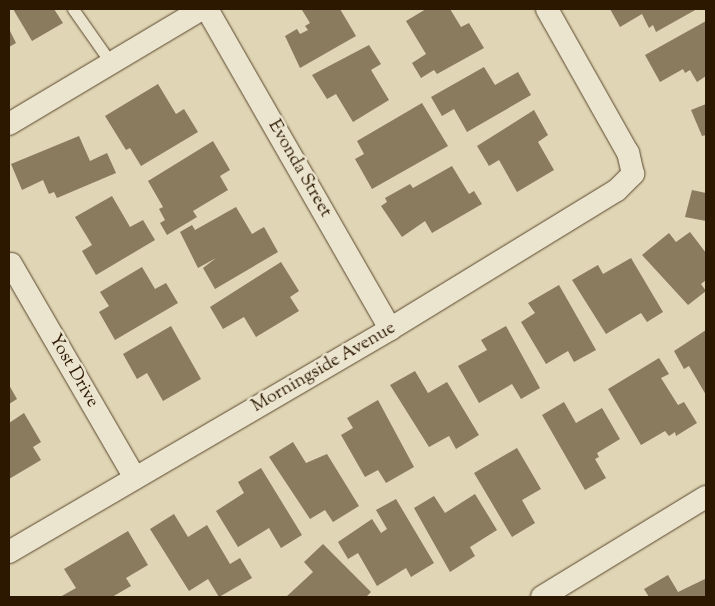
<!DOCTYPE html>
<style>
body{margin:0}
#map{position:relative;width:715px;height:606px;overflow:hidden;background:#e0d5b4;font-family:"Sorts Mill Goudy",serif}
div>[style]{position:absolute}
.building>*{inset:0;background:#8a7a5e}
.roads{filter:drop-shadow(0 0 1px #59472d) drop-shadow(0 0 1px #59472d)}
.lane>*{height:11px;margin:-5.5px;padding:0 5.5px;transform-origin:5.5px;border-radius:5.5px;background:#ebe4ce}
.street>*{height:22px;margin:-11px;padding:0 11px;transform-origin:11px;border-radius:11px;background:#ebe4ce}
span{translate:-50% -50%;white-space:nowrap;text-align:center;line-height:1.15;-webkit-text-stroke:5px #ebe4ce;paint-order:stroke}
.street-label{font-size:18px;color:#2c1800}
.frame{position:absolute;inset:0;border:10px solid #2c1800;pointer-events:none}
</style>
<div id="map">
<div class="building">
<i style="clip-path:polygon(13px 9px,54px 9px,63px 23px,32px 41px)"></i>
<i style="clip-path:polygon(305px 9px,340px 9px,356px 36px,300px 68px,285px 36px,297px 29px,300px 34px,308px 30px,305px 26px,310px 23px,302px 10px)"></i>
<i style="clip-path:polygon(426px 9px,450px 9px,461px 27px,469px 23px,484px 48px,437px 74px,434px 70px,421px 78px,412px 63px,426px 54px,406px 21px)"></i>
<i style="clip-path:polygon(610px 9px,697px 9px,656px 32px,653px 25px,649px 28px,642px 14px,620px 27px)"></i>
<i style="clip-path:polygon(706px 21px,706px 76px,697px 82px,690px 70px,685px 73px,683px 69px,660px 82px,645px 55px)"></i>
<i style="clip-path:polygon(9px 29px,16px 43px,9px 47px)"></i>
<i style="clip-path:polygon(369px 45px,381px 64px,371px 70px,389px 100px,353px 122px,336px 94px,327px 99px,312px 75px)"></i>
<i style="clip-path:polygon(484px 67px,495px 85px,518px 72px,531px 95px,467px 132px,454px 109px,442px 116px,431px 97px)"></i>
<i style="clip-path:polygon(158px 84px,176px 114px,184px 109px,198px 132px,141px 166px,130px 148px,126px 150px,105px 116px)"></i>
<i style="clip-path:polygon(422px 103px,448px 146px,372px 189px,355px 159px,364px 154px,357px 141px)"></i>
<i style="clip-path:polygon(706px 104px,706px 135px,702px 136px,691px 110px)"></i>
<i style="clip-path:polygon(534px 110px,548px 135px,538px 142px,554px 170px,517px 192px,499px 160px,489px 166px,477px 146px)"></i>
<i style="clip-path:polygon(79px 136px,90px 161px,107px 153px,116px 173px,57px 198px,54px 192px,49px 194px,43px 180px,22px 190px,11px 164px)"></i>
<i style="clip-path:polygon(213px 141px,230px 170px,220px 176px,228px 190px,193px 211px,197px 217px,167px 235px,160px 223px,165px 220px,159px 209px,163px 207px,148px 181px)"></i>
<i style="clip-path:polygon(452px 166px,469px 194px,474px 191px,482px 204px,432px 233px,425px 221px,402px 237px,381px 206px,387px 202px,385px 198px,410px 184px,413px 188px)"></i>
<i style="clip-path:polygon(692px 190px,706px 193px,706px 221px,685px 217px)"></i>
<i style="clip-path:polygon(112px 196px,130px 227px,143px 220px,155px 240px,96px 275px,82px 251px,92px 245px,75px 217px)"></i>
<i style="clip-path:polygon(236px 207px,252px 234px,264px 227px,278px 252px,215px 289px,203px 268px,216px 258px,198px 268px,180px 232px,192px 225px,195px 230px)"></i>
<i style="clip-path:polygon(690px 232px,706px 253px,706px 280px,701px 284px,706px 291px,688px 305px,642px 255px,669px 233px,676px 242px)"></i>
<i style="clip-path:polygon(631px 258px,663px 312px,647px 322px,641px 313px,606px 334px,572px 280px,598px 265px,603px 274px)"></i>
<i style="clip-path:polygon(281px 262px,299px 291px,290px 297px,299px 311px,256px 337px,244px 317px,223px 329px,210px 307px)"></i>
<i style="clip-path:polygon(142px 267px,155px 289px,166px 283px,178px 303px,115px 340px,99px 312px,109px 306px,100px 292px)"></i>
<i style="clip-path:polygon(559px 285px,596px 350px,574px 362px,568px 351px,546px 364px,521px 322px,535px 313px,528px 303px)"></i>
<i style="clip-path:polygon(171px 326px,201px 379px,163px 401px,147px 373px,137px 379px,123px 354px)"></i>
<i style="clip-path:polygon(506px 326px,540px 388px,521px 399px,512px 384px,479px 403px,458px 366px,487px 350px,481px 340px)"></i>
<i style="clip-path:polygon(706px 330px,706px 395px,689px 366px,684px 369px,674px 351px)"></i>
<i style="clip-path:polygon(659px 358px,669px 374px,661px 378px,678px 405px,684px 402px,697px 423px,676px 436px,675px 432px,669px 436px,665px 431px,641px 445px,608px 389px)"></i>
<i style="clip-path:polygon(415px 371px,428px 393px,447px 382px,479px 435px,456px 449px,449px 436px,429px 447px,390px 385px)"></i>
<i style="clip-path:polygon(9px 385px,17px 399px,9px 404px)"></i>
<i style="clip-path:polygon(378px 400px,414px 467px,386px 483px,378px 470px,365px 477px,341px 435px,353px 428px,347px 418px)"></i>
<i style="clip-path:polygon(564px 402px,576px 423px,602px 408px,620px 439px,597px 453px,599px 457px,595px 459px,606px 478px,585px 490px,542px 415px)"></i>
<i style="clip-path:polygon(24px 413px,41px 442px,33px 447px,41px 460px,9px 479px,9px 423px)"></i>
<i style="clip-path:polygon(293px 442px,306px 463px,327px 454px,359px 506px,333px 522px,325px 510px,310px 519px,269px 457px)"></i>
<i style="clip-path:polygon(517px 448px,541px 489px,522px 500px,535px 523px,512px 537px,474px 473px)"></i>
<i style="clip-path:polygon(261px 468px,302px 535px,281px 548px,269px 528px,238px 547px,216px 511px,244px 493px,238px 482px)"></i>
<i style="clip-path:polygon(475px 494px,497px 530px,470px 547px,475px 556px,450px 572px,414px 508px,434px 496px,445px 513px)"></i>
<i style="clip-path:polygon(396px 499px,434px 563px,411px 577px,406px 568px,377px 586px,358px 553px,348px 559px,338px 542px,372px 519px,381px 533px,387px 529px,376px 510px)"></i>
<i style="clip-path:polygon(174px 514px,188px 537px,207px 525px,230px 564px,240px 558px,252px 578px,219px 597px,208px 579px,189px 591px,150px 529px)"></i>
<i style="clip-path:polygon(128px 531px,148px 565px,126px 578px,131px 586px,112px 597px,60px 597px,76px 588px,64px 569px)"></i>
<i style="clip-path:polygon(323px 544px,371px 592px,366px 597px,286px 597px,313px 572px,304px 562px)"></i>
<i style="clip-path:polygon(668px 575px,678px 592px,705px 579px,706px 597px,649px 597px,644px 589px)"></i>
</div>
<div class="roads">
<div class="lane">
<i style="left:73px;top:9px;width:66px;rotate:54.9deg"></i>
</div>
<div class="street">
<i style="left:207px;top:9px;width:369px;rotate:60.2deg"></i>
<i style="left:9px;top:124px;width:225px;rotate:-30.8deg"></i>
<i style="left:11px;top:264px;width:247px;rotate:59.9deg"></i>
<i style="left:9px;top:552px;width:441px;rotate:-30.3deg"></i>
<i style="left:390px;top:329px;width:266px;rotate:-31.5deg"></i>
<i style="left:617px;top:190px;width:23px;rotate:-45deg"></i>
<i style="left:633px;top:174px;width:22px;rotate:-103deg"></i>
<i style="left:628px;top:153px;width:165px;rotate:-119.4deg"></i>
<i style="left:542px;top:597px;width:192px;rotate:-31.4deg"></i>
</div>
</div>
<div class="street-label">
<span style="left:299px;top:169px;rotate:60deg">Evonda Street</span>
<span style="left:324px;top:368px;rotate:-30deg">Morningside Avenue</span>
<span style="left:73px;top:371px;rotate:60deg">Yost Drive</span>
</div>
<div class="frame"></div>
</div>
